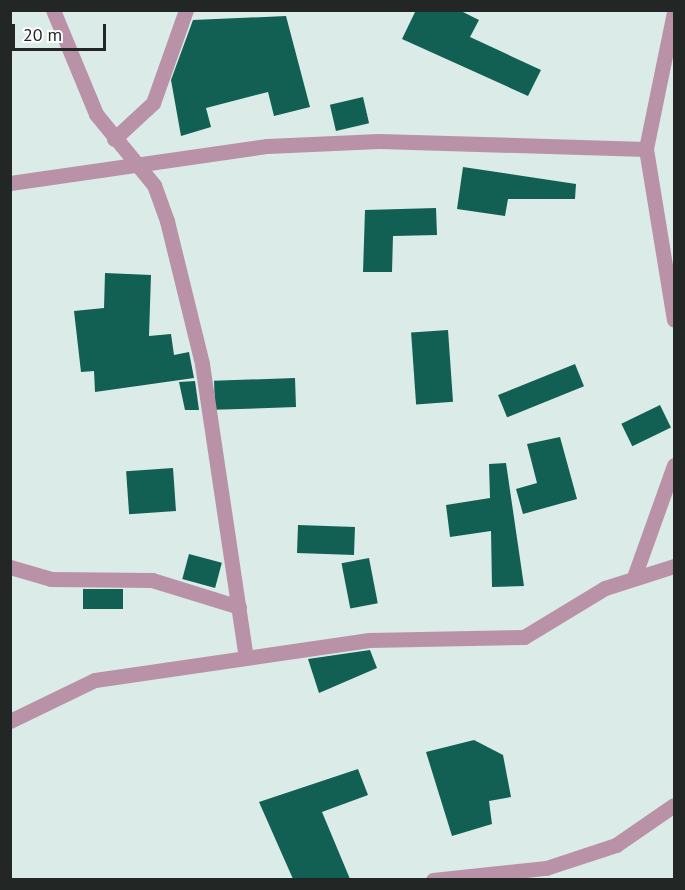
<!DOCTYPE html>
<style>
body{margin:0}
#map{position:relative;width:685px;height:890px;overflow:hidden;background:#dbebe7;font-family:"PT Sans",sans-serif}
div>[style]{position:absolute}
.building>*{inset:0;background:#126053;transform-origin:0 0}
.minor>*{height:15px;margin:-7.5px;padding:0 7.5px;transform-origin:7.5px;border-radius:7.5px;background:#ba92a7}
span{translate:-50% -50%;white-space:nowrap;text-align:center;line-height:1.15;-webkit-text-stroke:6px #fff;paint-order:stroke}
.frame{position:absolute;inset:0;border:12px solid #222726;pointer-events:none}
.scale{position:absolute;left:12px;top:24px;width:94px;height:27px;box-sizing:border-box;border:3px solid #222726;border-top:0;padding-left:8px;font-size:18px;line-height:21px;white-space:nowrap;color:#222726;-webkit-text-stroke:4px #fff;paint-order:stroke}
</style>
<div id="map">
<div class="building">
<i style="clip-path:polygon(416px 10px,459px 10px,479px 20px,470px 37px,541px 70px,528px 96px,402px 39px)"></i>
<i style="clip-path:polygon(286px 16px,310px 107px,274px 116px,268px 92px,206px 108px,211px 127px,181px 136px,171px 80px,193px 20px)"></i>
<i style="left:363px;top:97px;width:27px;height:34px;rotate:77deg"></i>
<i style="clip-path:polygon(463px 167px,576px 184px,575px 199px,508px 199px,505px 216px,457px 209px)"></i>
<i style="clip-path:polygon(436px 208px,437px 235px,393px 236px,392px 272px,363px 272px,365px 210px)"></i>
<i style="clip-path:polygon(105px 273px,151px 275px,149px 336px,171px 334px,174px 355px,189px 352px,194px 378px,95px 392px,94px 371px,81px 372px,74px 311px,104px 308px)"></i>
<i style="left:448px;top:330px;width:72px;height:37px;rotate:86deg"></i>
<i style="left:575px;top:364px;width:24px;height:83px;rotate:68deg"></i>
<i style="left:295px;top:378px;width:29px;height:81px;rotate:88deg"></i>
<i style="clip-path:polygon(195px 381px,199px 410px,185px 410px,179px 382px)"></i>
<i style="left:660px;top:405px;width:25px;height:43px;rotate:64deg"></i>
<i style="clip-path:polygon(560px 437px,577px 499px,523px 514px,516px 489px,537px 483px,527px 444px)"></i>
<i style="clip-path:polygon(506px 463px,524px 586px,492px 587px,491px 531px,450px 537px,446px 505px,490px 498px,489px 464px)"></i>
<i style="left:173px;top:468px;width:43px;height:47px;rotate:86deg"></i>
<i style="left:298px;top:525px;width:57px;height:28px;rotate:2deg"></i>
<i style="left:189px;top:554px;width:34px;height:26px;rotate:15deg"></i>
<i style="left:369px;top:558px;width:46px;height:28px;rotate:79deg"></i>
<i style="left:83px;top:589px;width:40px;height:20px"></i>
<i style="clip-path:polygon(370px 650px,377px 668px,319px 693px,308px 659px)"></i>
<i style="clip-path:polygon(474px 740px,503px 755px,511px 797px,489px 801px,492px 824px,452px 836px,426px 752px)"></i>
<i style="clip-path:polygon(358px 769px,368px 795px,322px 812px,350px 879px,293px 879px,259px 802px)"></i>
</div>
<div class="minor">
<i style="left:53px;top:10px;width:113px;rotate:67.5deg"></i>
<i style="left:96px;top:114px;width:92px;rotate:50.8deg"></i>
<i style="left:154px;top:185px;width:38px;rotate:70deg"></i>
<i style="left:167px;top:221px;width:147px;rotate:76.2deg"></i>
<i style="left:202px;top:364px;width:297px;rotate:81.5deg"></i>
<i style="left:674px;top:12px;width:140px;rotate:101.6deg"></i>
<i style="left:646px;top:149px;width:173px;rotate:80.7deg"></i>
<i style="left:114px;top:139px;width:53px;rotate:-42.7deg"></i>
<i style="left:153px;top:103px;width:99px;rotate:-70.5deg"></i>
<i style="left:10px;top:183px;width:260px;rotate:-8.2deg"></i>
<i style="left:267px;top:146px;width:112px;rotate:-2.6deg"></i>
<i style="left:379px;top:141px;width:267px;rotate:1.7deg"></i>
<i style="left:10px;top:567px;width:43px;rotate:16.3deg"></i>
<i style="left:51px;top:579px;width:101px;rotate:0.6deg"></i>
<i style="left:152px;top:580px;width:91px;rotate:17.2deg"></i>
<i style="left:634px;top:577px;width:119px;rotate:-70.3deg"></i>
<i style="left:10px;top:721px;width:94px;rotate:-25.8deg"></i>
<i style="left:95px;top:680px;width:277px;rotate:-8.3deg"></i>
<i style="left:369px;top:640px;width:155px;rotate:-1.1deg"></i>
<i style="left:524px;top:637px;width:95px;rotate:-31.2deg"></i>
<i style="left:605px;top:588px;width:72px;rotate:-17.7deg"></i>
<i style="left:433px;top:880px;width:114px;rotate:-6.1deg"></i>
<i style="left:546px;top:868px;width:74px;rotate:-18.2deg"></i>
<i style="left:616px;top:845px;width:70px;rotate:-34.6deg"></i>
</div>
<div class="frame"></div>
<div class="scale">20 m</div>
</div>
